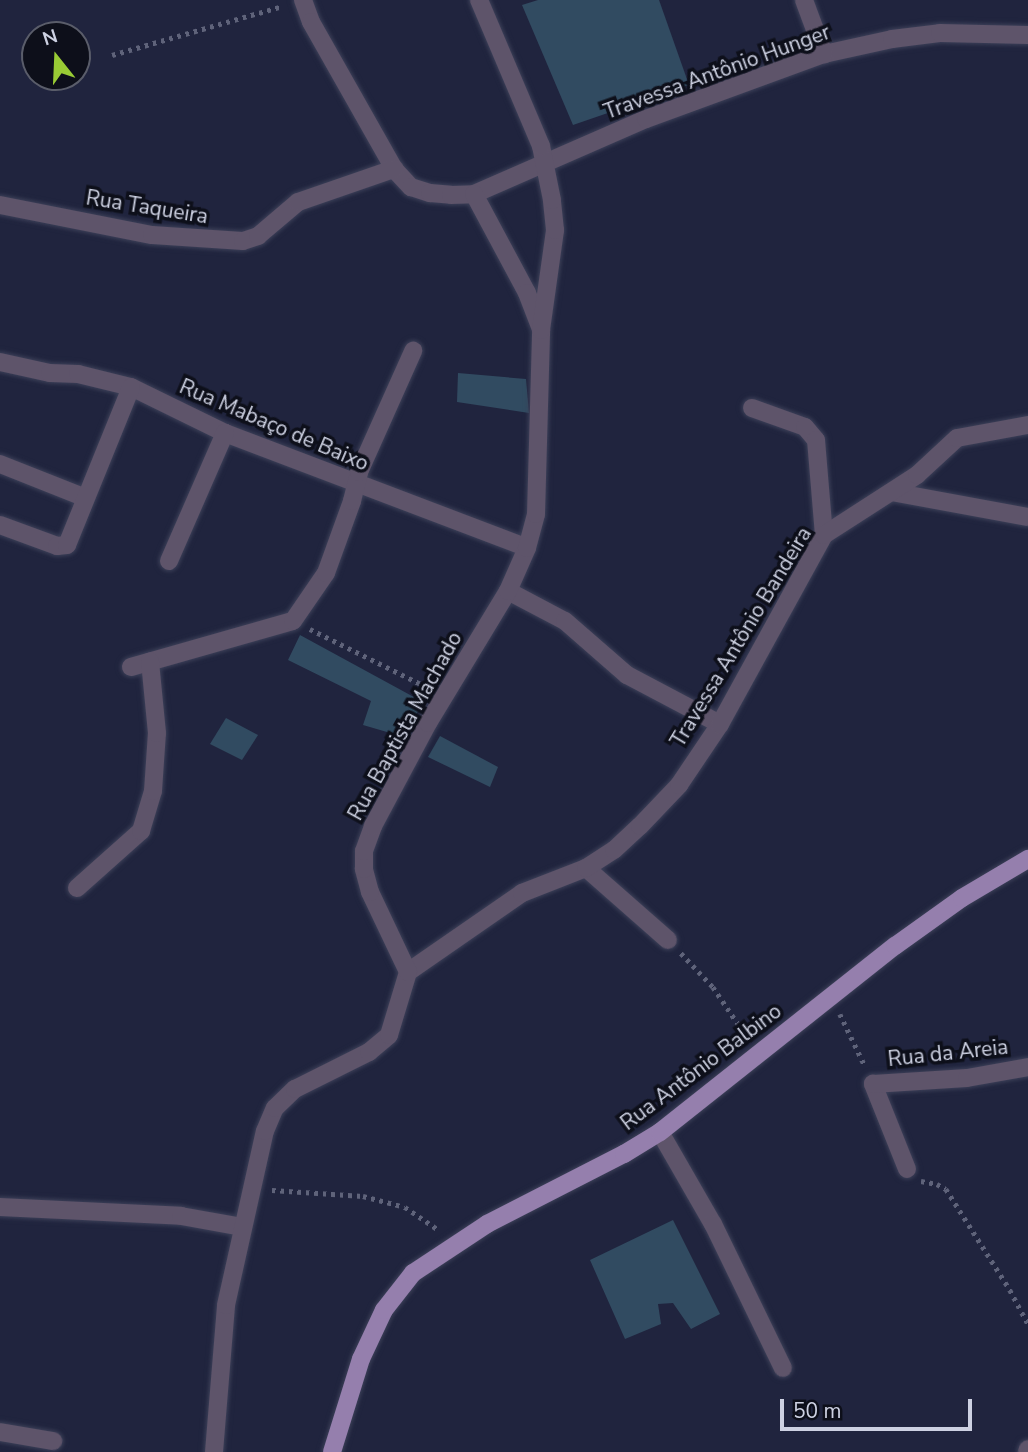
<!DOCTYPE html>
<meta charset="utf-8">
<style>
body{margin:0}
#map{position:relative;width:1028px;height:1452px;overflow:hidden;background:#20243e;font-family:"Nunito Sans",sans-serif}
div>[style]{position:absolute}
.building>*{inset:0;background:#314b61}
.path>*{height:4.5px;margin-top:-2.25px;transform-origin:0;background:repeating-linear-gradient(90deg,#5f637a 0 3.5px,transparent 0 8.5px)}
.roads{filter:drop-shadow(0 0 2px #3c4058) drop-shadow(0 0 2px #3c4058)}
.minor>*{height:18px;margin:-9px;padding:0 9px;transform-origin:9px;border-radius:9px;background:#5e546a}
.major>*{height:18px;margin:-9px;padding:0 9px;transform-origin:9px;border-radius:9px;background:#957fad}
span{translate:-50% -50%;white-space:nowrap;text-align:center;line-height:1.15;-webkit-text-stroke:7px #0d0f1a;paint-order:stroke}
.street-label{font-size:21px;color:#cdd1e2}
.north{position:absolute;left:21px;top:21px;width:70px;height:70px;box-sizing:border-box;background:#0d0f1a;border:2px solid #5a5d6a;border-radius:50%;rotate:342deg;font-size:19px;font-weight:700;line-height:28px;text-align:center;color:#cdd1e2}
.north::after{content:'';display:block;margin:auto;width:24px;height:32px;background:#99cb35;clip-path:polygon(50% 0,100% 100%,50% 72%,0 100%)}
.scale{position:absolute;left:780px;top:1399px;width:192px;height:32px;box-sizing:border-box;border:4px solid #cdd1e2;border-top:0;padding-left:9px;font-size:21px;line-height:24px;white-space:nowrap;color:#cdd1e2;-webkit-text-stroke:5px #0d0f1a;paint-order:stroke}
</style>
<div id="map">
<div class="building">
<i style="clip-path:polygon(538px 0,659px 0,689px 85px,573px 125px,522px 5px)"></i>
<i style="clip-path:polygon(458px 373px,526px 379px,529px 413px,457px 402px)"></i>
<i style="clip-path:polygon(300px 635px,423px 702px,404px 737px,363px 725px,371px 701px,288px 660px)"></i>
<i style="clip-path:polygon(226px 718px,258px 735px,242px 760px,210px 744px)"></i>
<i style="clip-path:polygon(440px 736px,498px 767px,490px 787px,428px 757px)"></i>
<i style="clip-path:polygon(673px 1220px,720px 1314px,691px 1329px,673px 1303px,658px 1304px,661px 1324px,625px 1339px,590px 1260px)"></i>
</div>
<div class="path">
<i style="left:112px;top:55px;width:178px;rotate:-16deg"></i>
<i style="left:310px;top:629px;width:131px;rotate:26.4deg"></i>
<i style="left:681px;top:953px;width:47px;rotate:46.7deg"></i>
<i style="left:713px;top:987px;width:60px;rotate:55.8deg"></i>
<i style="left:840px;top:1014px;width:58px;rotate:64.3deg"></i>
<i style="left:921px;top:1181px;width:16px;rotate:11deg"></i>
<i style="left:937px;top:1184px;width:10px;rotate:29deg"></i>
<i style="left:946px;top:1189px;width:120px;rotate:57.6deg"></i>
<i style="left:1010px;top:1290px;width:38px;rotate:62deg"></i>
<i style="left:272px;top:1190px;width:91px;rotate:3.8deg"></i>
<i style="left:363px;top:1196px;width:43px;rotate:14.7deg"></i>
<i style="left:405px;top:1207px;width:42px;rotate:34.4deg"></i>
</div>
<div class="roads">
<div class="minor">
<i style="left:303px;top:0;width:23px;rotate:70deg"></i>
<i style="left:311px;top:22px;width:169px;rotate:60.5deg"></i>
<i style="left:394px;top:169px;width:25px;rotate:47deg"></i>
<i style="left:411px;top:187px;width:20px;rotate:18deg"></i>
<i style="left:430px;top:193px;width:21px;rotate:5deg"></i>
<i style="left:451px;top:195px;width:23px;rotate:-2deg"></i>
<i style="left:474px;top:194px;width:188px;rotate:-23.6deg"></i>
<i style="left:646px;top:119px;width:189px;rotate:-20.1deg"></i>
<i style="left:824px;top:54px;width:70px;rotate:-12.4deg"></i>
<i style="left:892px;top:39px;width:48px;rotate:-7.1deg"></i>
<i style="left:940px;top:33px;width:88px;rotate:1.3deg"></i>
<i style="left:804px;top:0;width:58px;rotate:69.7deg"></i>
<i style="left:474px;top:194px;width:112px;rotate:61.8deg"></i>
<i style="left:527px;top:293px;width:40px;rotate:69deg"></i>
<i style="left:0;top:205px;width:155px;rotate:11.2deg"></i>
<i style="left:152px;top:235px;width:91px;rotate:3.8deg"></i>
<i style="left:243px;top:241px;width:16px;rotate:-18deg"></i>
<i style="left:258px;top:236px;width:52px;rotate:-40.4deg"></i>
<i style="left:298px;top:202px;width:102px;rotate:-19deg"></i>
<i style="left:0;top:362px;width:51px;rotate:12.4deg"></i>
<i style="left:50px;top:373px;width:28px;rotate:2deg"></i>
<i style="left:78px;top:374px;width:55px;rotate:13.8deg"></i>
<i style="left:131px;top:387px;width:105px;rotate:26.1deg"></i>
<i style="left:225px;top:433px;width:323px;rotate:20.8deg"></i>
<i style="left:752px;top:408px;width:56px;rotate:19.7deg"></i>
<i style="left:805px;top:427px;width:17px;rotate:50deg"></i>
<i style="left:816px;top:440px;width:95px;rotate:85.2deg"></i>
<i style="left:0;top:464px;width:92px;rotate:21.6deg"></i>
<i style="left:892px;top:492px;width:138px;rotate:10.4deg"></i>
<i style="left:0;top:525px;width:61px;rotate:20.2deg"></i>
<i style="left:57px;top:546px;width:10px;rotate:-6deg"></i>
<i style="left:67px;top:545px;width:170px;rotate:-67.9deg"></i>
<i style="left:169px;top:561px;width:140px;rotate:-66.4deg"></i>
<i style="left:508px;top:591px;width:64px;rotate:27.8deg"></i>
<i style="left:565px;top:621px;width:82px;rotate:41.1deg"></i>
<i style="left:627px;top:675px;width:105px;rotate:27.8deg"></i>
<i style="left:131px;top:667px;width:168px;rotate:-15.9deg"></i>
<i style="left:293px;top:621px;width:58px;rotate:-55.5deg"></i>
<i style="left:326px;top:573px;width:77px;rotate:-70.1deg"></i>
<i style="left:352px;top:501px;width:30px;rotate:-76deg"></i>
<i style="left:359px;top:472px;width:133px;rotate:-65.9deg"></i>
<i style="left:586px;top:868px;width:109px;rotate:41.3deg"></i>
<i style="left:77px;top:888px;width:86px;rotate:-41.7deg"></i>
<i style="left:141px;top:831px;width:42px;rotate:-73.3deg"></i>
<i style="left:153px;top:791px;width:58px;rotate:-86.1deg"></i>
<i style="left:157px;top:733px;width:72px;rotate:-95.6deg"></i>
<i style="left:408px;top:972px;width:139px;rotate:-34.7deg"></i>
<i style="left:522px;top:893px;width:69px;rotate:-21.3deg"></i>
<i style="left:586px;top:868px;width:33px;rotate:-33deg"></i>
<i style="left:614px;top:850px;width:35px;rotate:-43deg"></i>
<i style="left:640px;top:826px;width:57px;rotate:-46.4deg"></i>
<i style="left:679px;top:785px;width:73px;rotate:-56.1deg"></i>
<i style="left:720px;top:724px;width:216px;rotate:-61.2deg"></i>
<i style="left:824px;top:535px;width:111px;rotate:-32.8deg"></i>
<i style="left:917px;top:475px;width:54px;rotate:-42.8deg"></i>
<i style="left:957px;top:438px;width:72px;rotate:-10.4deg"></i>
<i style="left:660px;top:1132px;width:106px;rotate:60.1deg"></i>
<i style="left:713px;top:1224px;width:160px;rotate:64.1deg"></i>
<i style="left:907px;top:1169px;width:92px;rotate:-111.8deg"></i>
<i style="left:873px;top:1084px;width:94px;rotate:-3.7deg"></i>
<i style="left:967px;top:1078px;width:62px;rotate:-10.2deg"></i>
<i style="left:0;top:1207px;width:181px;rotate:2.8deg"></i>
<i style="left:181px;top:1216px;width:63px;rotate:10.1deg"></i>
<i style="left:0;top:1432px;width:54px;rotate:9.6deg"></i>
<i style="left:214px;top:1452px;width:147px;rotate:-85.3deg"></i>
<i style="left:226px;top:1305px;width:178px;rotate:-77.4deg"></i>
<i style="left:265px;top:1131px;width:25px;rotate:-67deg"></i>
<i style="left:275px;top:1108px;width:28px;rotate:-44deg"></i>
<i style="left:295px;top:1089px;width:83px;rotate:-26.6deg"></i>
<i style="left:369px;top:1052px;width:26px;rotate:-40deg"></i>
<i style="left:389px;top:1035px;width:66px;rotate:-73.2deg"></i>
<i style="left:408px;top:972px;width:89px;rotate:-115.4deg"></i>
<i style="left:370px;top:892px;width:24px;rotate:-105deg"></i>
<i style="left:364px;top:869px;width:18px;rotate:-90deg"></i>
<i style="left:364px;top:851px;width:27px;rotate:-70deg"></i>
<i style="left:373px;top:826px;width:117px;rotate:-61.9deg"></i>
<i style="left:428px;top:723px;width:154px;rotate:-58.8deg"></i>
<i style="left:508px;top:591px;width:47px;rotate:-66.2deg"></i>
<i style="left:527px;top:548px;width:35px;rotate:-75deg"></i>
<i style="left:536px;top:514px;width:184px;rotate:-88.4deg"></i>
<i style="left:541px;top:330px;width:101px;rotate:-82deg"></i>
<i style="left:555px;top:230px;width:30px;rotate:-96deg"></i>
<i style="left:552px;top:200px;width:55px;rotate:-101.5deg"></i>
<i style="left:541px;top:146px;width:159px;rotate:-113deg"></i>
<i style="left:1027px;top:1452px;width:3px;rotate:-72deg"></i>
</div>
<div class="major">
<i style="left:332px;top:1452px;width:97px;rotate:-72.7deg"></i>
<i style="left:361px;top:1359px;width:54px;rotate:-64.9deg"></i>
<i style="left:384px;top:1310px;width:47px;rotate:-51.9deg"></i>
<i style="left:413px;top:1273px;width:89px;rotate:-33.5deg"></i>
<i style="left:487px;top:1224px;width:154px;rotate:-27.1deg"></i>
<i style="left:624px;top:1154px;width:42px;rotate:-31.4deg"></i>
<i style="left:660px;top:1132px;width:300px;rotate:-38.4deg"></i>
<i style="left:895px;top:946px;width:82px;rotate:-35.6deg"></i>
<i style="left:962px;top:898px;width:77px;rotate:-30.6deg"></i>
</div>
</div>
<div class="street-label">
<span style="left:717px;top:72px;rotate:-20deg">Travessa Antônio Hunger</span>
<span style="left:147px;top:207px;rotate:9deg">Rua Taqueira</span>
<span style="left:274px;top:425px;rotate:23deg">Rua Mabaço de Baixo</span>
<span style="left:741px;top:637px;rotate:-59deg">Travessa Antônio Bandeira</span>
<span style="left:405px;top:726px;rotate:-61deg">Rua Baptista Machado</span>
<span style="left:948px;top:1053px;rotate:-6deg">Rua da Areia</span>
<span style="left:701px;top:1067px;rotate:-37deg">Rua Antônio Balbino</span>
</div>
<div class="north">N</div>
<div class="scale">50 m</div>
</div>
